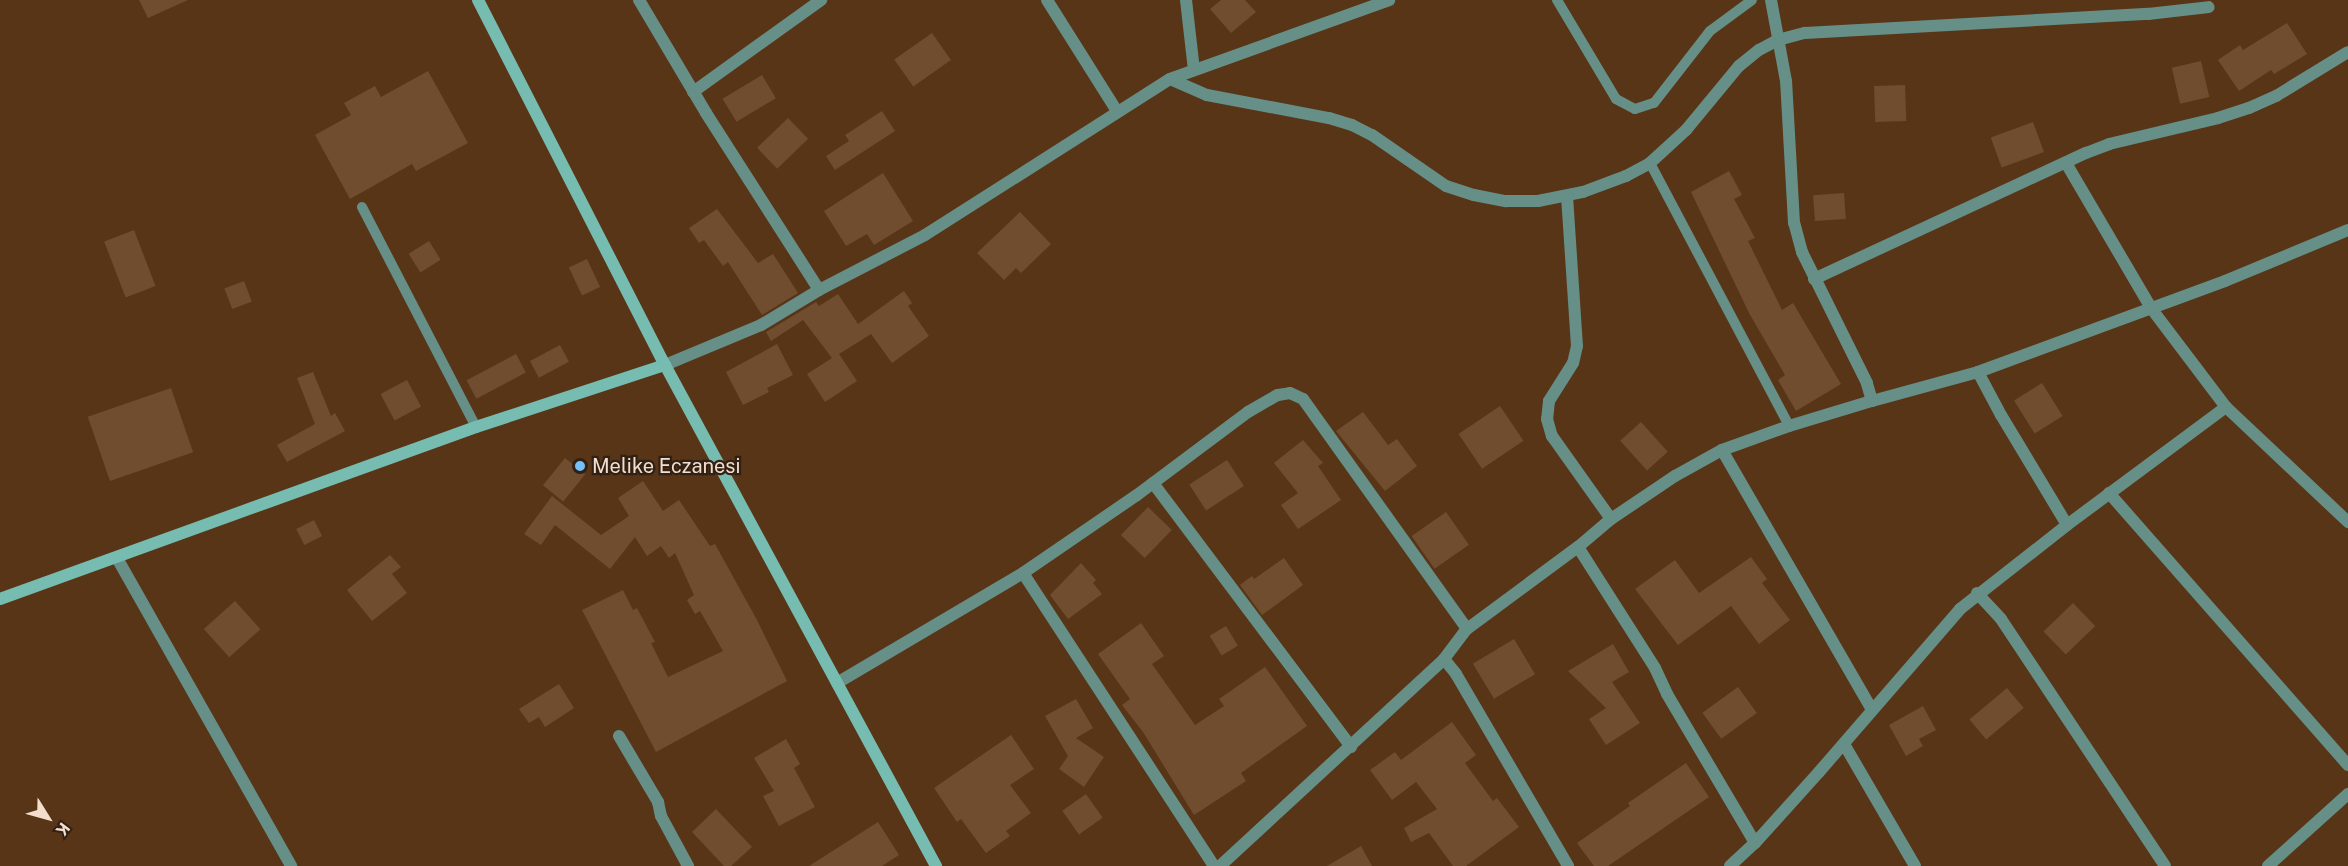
<!DOCTYPE html>
<style>
body{margin:0}
#map{position:relative;width:2348px;height:866px;overflow:hidden;background:#573516;font-family:"Public Sans",sans-serif}
div>[style]{position:absolute}
.building>*{inset:0;background:#704d2e;transform-origin:0 0}
.lane>*{height:10px;margin:-5px;padding:0 5px;transform-origin:5px;border-radius:5px;background:#658f87}
.street>*{height:12px;margin:-6px;padding:0 6px;transform-origin:6px;border-radius:6px;background:#658f87}
.secondary>*{height:12px;margin:-6px;padding:0 6px;transform-origin:6px;border-radius:6px;background:#77bcb0}
.dots>*{width:16px;height:16px;translate:-50% -50%;box-sizing:border-box;border:3px solid #312114;border-radius:50%}
span{translate:-50% -50%;white-space:nowrap;text-align:center;line-height:1.15;-webkit-text-stroke:4.5px #312114;paint-order:stroke}
.poi-label{font-size:20px;color:#f3decd}
.left{translate:0 -50%;text-align:left}
.north{position:absolute;left:18px;top:788px;width:60px;height:60px;-webkit-text-stroke:4px #312114;paint-order:stroke;rotate:127deg;font-size:16px;font-weight:700;line-height:24px;text-align:center;color:#f3decd}
.north::after{content:'';display:block;margin:auto;width:21px;height:27px;background:#f3decd;clip-path:polygon(50% 0,100% 100%,50% 72%,0 100%)}
</style>
<div id="map">
<div class="building">
<i style="clip-path:polygon(139px 0,188px 0,148px 18px)"></i>
<i style="clip-path:polygon(1221px 0,1245px 0,1256px 12px,1231px 33px,1210px 9px)"></i>
<i style="clip-path:polygon(2287px 23px,2307px 54px,2274px 74px,2271px 70px,2239px 91px,2218px 60px,2240px 45px,2243px 50px)"></i>
<i style="left:932px;top:33px;width:33px;height:46px;rotate:55deg"></i>
<i style="left:2201px;top:61px;width:37px;height:30px;rotate:77deg"></i>
<i style="clip-path:polygon(428px 71px,468px 143px,416px 171px,412px 164px,350px 199px,315px 135px,351px 115px,344px 103px,375px 86px,381px 97px)"></i>
<i style="left:762px;top:75px;width:27px;height:46px;rotate:59deg"></i>
<i style="left:1905px;top:85px;width:36px;height:31px;rotate:88deg"></i>
<i style="clip-path:polygon(882px 111px,895px 131px,835px 170px,826px 156px,849px 141px,845px 135px)"></i>
<i style="left:788px;top:118px;width:29px;height:43px;rotate:46deg"></i>
<i style="left:2033px;top:122px;width:32px;height:45px;rotate:70deg"></i>
<i style="clip-path:polygon(1729px 171px,1742px 195px,1734px 199px,1755px 238px,1748px 241px,1782px 310px,1793px 303px,1841px 384px,1796px 411px,1778px 380px,1785px 375px,1749px 313px,1691px 192px)"></i>
<i style="clip-path:polygon(883px 173px,913px 221px,874px 245px,867px 234px,846px 246px,824px 211px)"></i>
<i style="left:1844px;top:193px;width:26px;height:31px;rotate:86deg"></i>
<i style="clip-path:polygon(717px 209px,758px 263px,773px 254px,798px 293px,762px 315px,728px 262px,723px 266px,704px 240px,699px 243px,689px 228px)"></i>
<i style="clip-path:polygon(1020px 212px,1051px 244px,1021px 273px,1016px 268px,1004px 280px,977px 253px)"></i>
<i style="left:134px;top:230px;width:60px;height:32px;rotate:69deg"></i>
<i style="left:429px;top:241px;width:22px;height:24px;rotate:58deg"></i>
<i style="left:587px;top:259px;width:31px;height:20px;rotate:65deg"></i>
<i style="left:244px;top:281px;width:22px;height:21px;rotate:69deg"></i>
<i style="clip-path:polygon(904px 291px,912px 303px,908px 306px,929px 336px,892px 363px,871px 334px,839px 354px,857px 381px,825px 402px,807px 374px,832px 358px,803px 320px,771px 341px,766px 332px,816px 302px,819px 306px,838px 294px,858px 324px)"></i>
<i style="clip-path:polygon(777px 344px,793px 375px,767px 388px,769px 392px,743px 405px,726px 372px)"></i>
<i style="left:560px;top:345px;width:19px;height:34px;rotate:62deg"></i>
<i style="left:516px;top:354px;width:21px;height:56px;rotate:62deg"></i>
<i style="clip-path:polygon(313px 372px,331px 416px,335px 413px,345px 431px,287px 462px,277px 445px,315px 424px,297px 378px)"></i>
<i style="left:407px;top:380px;width:30px;height:30px;rotate:62deg"></i>
<i style="left:2042px;top:383px;width:39px;height:33px;rotate:58deg"></i>
<i style="left:171px;top:388px;width:68px;height:88px;rotate:71deg"></i>
<i style="left:1500px;top:406px;width:42px;height:50px;rotate:56deg"></i>
<i style="clip-path:polygon(1363px 412px,1388px 445px,1397px 439px,1417px 466px,1385px 491px,1336px 431px)"></i>
<i style="left:1641px;top:422px;width:40px;height:28px;rotate:48deg"></i>
<i style="clip-path:polygon(1303px 440px,1323px 463px,1318px 466px,1341px 500px,1298px 529px,1281px 505px,1298px 493px,1274px 463px)"></i>
<i style="left:565px;top:458px;width:26px;height:35px;rotate:39deg"></i>
<i style="left:1227px;top:460px;width:31px;height:45px;rotate:57deg"></i>
<i style="clip-path:polygon(643px 481px,663px 511px,679px 500px,710px 546px,715px 544px,757px 620px,787px 681px,656px 752px,582px 610px,623px 590px,633px 610px,637px 608px,655px 642px,651px 643px,668px 677px,723px 651px,700px 611px,695px 614px,687px 600px,694px 595px,675px 553px,669px 558px,661px 546px,647px 556px,635px 537px,610px 569px,555px 525px,541px 545px,524px 534px,552px 496px,601px 535px,629px 516px,618px 498px)"></i>
<i style="left:1148px;top:507px;width:33px;height:39px;rotate:44deg"></i>
<i style="left:1446px;top:512px;width:40px;height:42px;rotate:55deg"></i>
<i style="left:314px;top:520px;width:18px;height:20px;rotate:63deg"></i>
<i style="clip-path:polygon(390px 555px,401px 567px,392px 574px,407px 593px,372px 621px,347px 590px)"></i>
<i style="clip-path:polygon(1751px 557px,1767px 579px,1762px 583px,1790px 620px,1759px 644px,1731px 606px,1678px 645px,1635px 589px,1675px 560px,1699px 593px)"></i>
<i style="clip-path:polygon(1284px 558px,1303px 585px,1262px 615px,1240px 585px,1252px 576px,1254px 579px)"></i>
<i style="clip-path:polygon(1081px 563px,1096px 580px,1093px 583px,1102px 594px,1068px 619px,1050px 595px)"></i>
<i style="left:235px;top:601px;width:38px;height:42px;rotate:48deg"></i>
<i style="left:2073px;top:603px;width:32px;height:41px;rotate:46deg"></i>
<i style="clip-path:polygon(1141px 623px,1164px 656px,1152px 664px,1195px 725px,1224px 706px,1219px 699px,1265px 667px,1307px 726px,1241px 773px,1246px 781px,1194px 815px,1143px 732px,1122px 705px,1130px 699px,1098px 654px)"></i>
<i style="left:1226px;top:626px;width:23px;height:19px;rotate:59deg"></i>
<i style="left:1514px;top:639px;width:41px;height:48px;rotate:59deg"></i>
<i style="clip-path:polygon(1613px 644px,1629px 672px,1612px 682px,1640px 723px,1606px 745px,1589px 719px,1606px 708px,1568px 671px)"></i>
<i style="clip-path:polygon(559px 684px,574px 708px,545px 727px,539px 717px,529px 723px,519px 709px)"></i>
<i style="left:1738px;top:687px;width:32px;height:44px;rotate:54deg"></i>
<i style="left:2007px;top:688px;width:26px;height:49px;rotate:50deg"></i>
<i style="clip-path:polygon(1076px 699px,1093px 728px,1076px 738px,1104px 757px,1084px 787px,1059px 769px,1068px 756px,1045px 716px)"></i>
<i style="clip-path:polygon(1923px 706px,1936px 730px,1919px 739px,1923px 746px,1906px 756px,1889px 725px)"></i>
<i style="clip-path:polygon(1452px 722px,1476px 755px,1465px 763px,1493px 801px,1497px 798px,1519px 827px,1466px 866px,1453px 866px,1429px 833px,1411px 842px,1404px 828px,1437px 809px,1416px 782px,1392px 800px,1370px 770px,1395px 752px,1401px 760px)"></i>
<i style="clip-path:polygon(1011px 735px,1034px 769px,1010px 785px,1031px 813px,1006px 831px,1010px 836px,986px 853px,961px 819px,957px 822px,934px 788px)"></i>
<i style="clip-path:polygon(786px 739px,800px 764px,794px 768px,815px 807px,779px 826px,763px 796px,774px 791px,754px 758px)"></i>
<i style="clip-path:polygon(1686px 763px,1709px 797px,1608px 866px,1594px 866px,1577px 843px,1630px 806px,1628px 803px)"></i>
<i style="left:1086px;top:794px;width:29px;height:29px;rotate:55deg"></i>
<i style="clip-path:polygon(716px 809px,752px 847px,731px 866px,724px 866px,692px 832px)"></i>
<i style="clip-path:polygon(878px 822px,899px 855px,882px 866px,809px 866px)"></i>
<i style="clip-path:polygon(1361px 846px,1372px 866px,1327px 866px)"></i>
</div>
<div class="lane">
<i style="left:1557px;top:0;width:115px;rotate:59.2deg"></i>
<i style="left:1616px;top:99px;width:21px;rotate:28deg"></i>
<i style="left:1635px;top:109px;width:20px;rotate:-18deg"></i>
<i style="left:1654px;top:103px;width:91px;rotate:-52.1deg"></i>
<i style="left:1710px;top:31px;width:52px;rotate:-36.4deg"></i>
<i style="left:1650px;top:163px;width:297px;rotate:62.1deg"></i>
<i style="left:362px;top:207px;width:248px;rotate:62.6deg"></i>
</div>
<div class="street">
<i style="left:639px;top:0;width:131px;rotate:59.3deg"></i>
<i style="left:706px;top:113px;width:210px;rotate:57.4deg"></i>
<i style="left:1047px;top:0;width:131px;rotate:57.8deg"></i>
<i style="left:1186px;top:0;width:70px;rotate:83.5deg"></i>
<i style="left:1170px;top:79px;width:40px;rotate:23.4deg"></i>
<i style="left:1207px;top:95px;width:124px;rotate:10.7deg"></i>
<i style="left:1329px;top:118px;width:24px;rotate:17deg"></i>
<i style="left:1352px;top:125px;width:22px;rotate:27deg"></i>
<i style="left:1372px;top:135px;width:90px;rotate:34.6deg"></i>
<i style="left:1446px;top:186px;width:29px;rotate:18deg"></i>
<i style="left:1474px;top:195px;width:33px;rotate:11deg"></i>
<i style="left:1506px;top:201px;width:32px"></i>
<i style="left:1538px;top:201px;width:46px;rotate:-11.3deg"></i>
<i style="left:1583px;top:192px;width:46px;rotate:-20.4deg"></i>
<i style="left:1626px;top:176px;width:27px;rotate:-28deg"></i>
<i style="left:1650px;top:163px;width:49px;rotate:-42.5deg"></i>
<i style="left:1686px;top:130px;width:83px;rotate:-50.4deg"></i>
<i style="left:1739px;top:66px;width:26px;rotate:-39deg"></i>
<i style="left:1759px;top:50px;width:21px;rotate:-28deg"></i>
<i style="left:1778px;top:40px;width:28px;rotate:-15deg"></i>
<i style="left:1805px;top:33px;width:344px;rotate:-3.2deg"></i>
<i style="left:2148px;top:14px;width:61px;rotate:-6.5deg"></i>
<i style="left:693px;top:92px;width:158px;rotate:-35.7deg"></i>
<i style="left:2066px;top:163px;width:168px;rotate:59.6deg"></i>
<i style="left:2151px;top:308px;width:124px;rotate:52.9deg"></i>
<i style="left:2226px;top:407px;width:168px;rotate:43.3deg"></i>
<i style="left:1567px;top:196px;width:150px;rotate:86.2deg"></i>
<i style="left:1577px;top:346px;width:17px;rotate:103deg"></i>
<i style="left:1573px;top:363px;width:45px;rotate:122.3deg"></i>
<i style="left:1549px;top:401px;width:18px;rotate:96deg"></i>
<i style="left:1547px;top:419px;width:18px;rotate:74deg"></i>
<i style="left:1552px;top:436px;width:102px;rotate:54.6deg"></i>
<i style="left:1814px;top:279px;width:300px;rotate:-24.9deg"></i>
<i style="left:2086px;top:153px;width:25px;rotate:-21deg"></i>
<i style="left:2109px;top:144px;width:112px;rotate:-13.4deg"></i>
<i style="left:2218px;top:118px;width:33px;rotate:-18deg"></i>
<i style="left:2249px;top:108px;width:30px;rotate:-24deg"></i>
<i style="left:2276px;top:96px;width:84px;rotate:-31.4deg"></i>
<i style="left:665px;top:365px;width:104px;rotate:-22.6deg"></i>
<i style="left:761px;top:325px;width:68px;rotate:-31.1deg"></i>
<i style="left:819px;top:290px;width:119px;rotate:-27.4deg"></i>
<i style="left:925px;top:235px;width:290px;rotate:-32.5deg"></i>
<i style="left:1170px;top:79px;width:233px;rotate:-19.8deg"></i>
<i style="left:1978px;top:372px;width:49px;rotate:61.9deg"></i>
<i style="left:2001px;top:415px;width:128px;rotate:59deg"></i>
<i style="left:1872px;top:401px;width:110px;rotate:-15.3deg"></i>
<i style="left:1978px;top:372px;width:263px;rotate:-20.2deg"></i>
<i style="left:2225px;top:281px;width:133px;rotate:-22.5deg"></i>
<i style="left:1722px;top:450px;width:300px;rotate:60deg"></i>
<i style="left:1153px;top:483px;width:330px;rotate:53.1deg"></i>
<i style="left:2109px;top:493px;width:362px;rotate:48.7deg"></i>
<i style="left:1578px;top:547px;width:143px;rotate:57.5deg"></i>
<i style="left:1655px;top:668px;width:29px;rotate:65deg"></i>
<i style="left:1667px;top:694px;width:173px;rotate:59.4deg"></i>
<i style="left:117px;top:558px;width:354px;rotate:60.5deg"></i>
<i style="left:1023px;top:573px;width:350px;rotate:56.9deg"></i>
<i style="left:1977px;top:593px;width:35px;rotate:47deg"></i>
<i style="left:2001px;top:619px;width:296px;rotate:56.4deg"></i>
<i style="left:1444px;top:659px;width:19px;rotate:51deg"></i>
<i style="left:1456px;top:674px;width:222px;rotate:59.7deg"></i>
<i style="left:837px;top:683px;width:216px;rotate:-30.6deg"></i>
<i style="left:1023px;top:573px;width:138px;rotate:-34.4deg"></i>
<i style="left:1137px;top:495px;width:139px;rotate:-36.8deg"></i>
<i style="left:1248px;top:412px;width:34px;rotate:-30deg"></i>
<i style="left:1278px;top:395px;width:12px;rotate:-9deg"></i>
<i style="left:1290px;top:393px;width:14px;rotate:25deg"></i>
<i style="left:1303px;top:399px;width:282px;rotate:54.5deg"></i>
<i style="left:619px;top:736px;width:77px;rotate:59.4deg"></i>
<i style="left:658px;top:802px;width:14px;rotate:78deg"></i>
<i style="left:661px;top:816px;width:57px;rotate:61.6deg"></i>
<i style="left:1844px;top:744px;width:141px;rotate:59.8deg"></i>
<i style="left:1220px;top:866px;width:305px;rotate:-42.7deg"></i>
<i style="left:1444px;top:659px;width:38px;rotate:-53deg"></i>
<i style="left:1467px;top:629px;width:138px;rotate:-36.5deg"></i>
<i style="left:1578px;top:547px;width:43px;rotate:-40.3deg"></i>
<i style="left:1611px;top:519px;width:77px;rotate:-33.9deg"></i>
<i style="left:1675px;top:476px;width:54px;rotate:-29deg"></i>
<i style="left:1722px;top:450px;width:71px;rotate:-19.7deg"></i>
<i style="left:1789px;top:426px;width:87px;rotate:-16.8deg"></i>
<i style="left:1872px;top:401px;width:19px;rotate:-106deg"></i>
<i style="left:1867px;top:383px;width:146px;rotate:-116.4deg"></i>
<i style="left:1802px;top:252px;width:30px;rotate:-105deg"></i>
<i style="left:1794px;top:223px;width:142px;rotate:-93.2deg"></i>
<i style="left:1786px;top:81px;width:82px;rotate:-100.5deg"></i>
<i style="left:1730px;top:866px;width:34px;rotate:-43deg"></i>
<i style="left:1755px;top:843px;width:96px;rotate:-48deg"></i>
<i style="left:1819px;top:772px;width:216px;rotate:-49.1deg"></i>
<i style="left:1960px;top:609px;width:136px;rotate:-38.1deg"></i>
<i style="left:2067px;top:525px;width:198px;rotate:-36.6deg"></i>
<i style="left:2268px;top:866px;width:108px;rotate:-42deg"></i>
</div>
<div class="secondary">
<i style="left:478px;top:0;width:410px;rotate:62.9deg"></i>
<i style="left:665px;top:365px;width:570px;rotate:61.59deg"></i>
<i style="left:0;top:599px;width:506px;rotate:-19.87deg"></i>
<i style="left:476px;top:427px;width:199px;rotate:-18.2deg"></i>
</div>
<div class="dots">
<i style="left:580px;top:466px;background:#75c0f6"></i>
</div>
<div class="poi-label">
<span class="left" style="left:592px;top:466px">Melike Eczanesi</span>
</div>
<div class="north">K</div>
</div>
